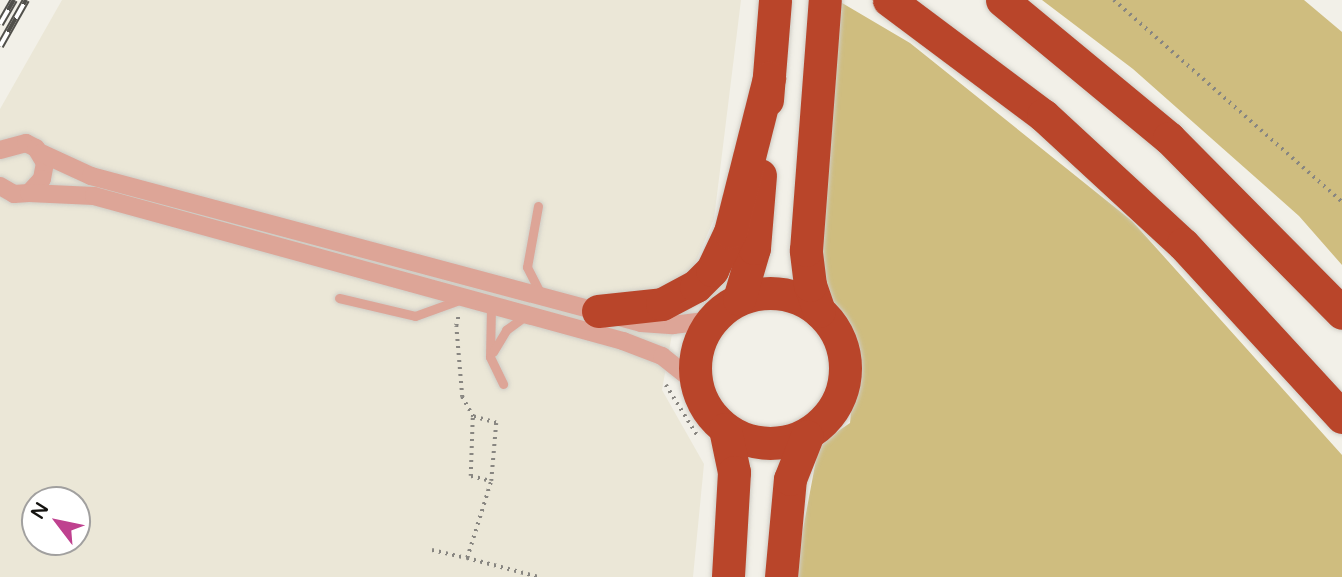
<!DOCTYPE html>
<style>
body{margin:0}
#map{position:relative;width:1342px;height:577px;overflow:hidden;background:#f2f0e8;font-family:"Varela Round",sans-serif}
div>[style]{position:absolute}
.built>*{inset:0;background:#ebe7d7}
.green>*{inset:0;background:#cfbd7f}
.path>*{height:3.5px;margin-top:-1.75px;transform-origin:0;background:repeating-linear-gradient(90deg,#888681 0 2px,transparent 0 7px)}
.roads{filter:drop-shadow(0 0 2px #ceccc5) drop-shadow(0 0 2px #ceccc5)}
.lane>*{height:9px;margin:-4.5px;padding:0 4.5px;transform-origin:4.5px;border-radius:4.5px;background:#dda597}
.street>*{height:18px;margin:-9px;padding:0 9px;transform-origin:9px;border-radius:9px;background:#dda597}
.highway>*{height:33px;margin:-16.5px;padding:0 16.5px;transform-origin:16.5px;border-radius:16.5px;background:#b9452a}
.highway>.ring{margin:-16.5px;padding:0;box-sizing:content-box;background:none;border:33px solid #b9452a;border-radius:50%}
.rail>*{height:8px;margin-top:-4px;transform-origin:0;background:repeating-linear-gradient(90deg,#fff 0 16px,#51504b 0 32px);box-sizing:border-box;border-block:2px solid #51504b}
span{translate:-50% -50%;white-space:nowrap;text-align:center;line-height:1.15;-webkit-text-stroke:7px #fff;paint-order:stroke}
.north{position:absolute;left:21px;top:486px;width:70px;height:70px;box-sizing:border-box;background:#fff;border:2px solid #a1a09f;border-radius:50%;rotate:302deg;font-size:19px;font-weight:700;line-height:28px;text-align:center;color:#13120f}
.north::after{content:'';display:block;margin:auto;width:24px;height:32px;background:#bf418f;clip-path:polygon(50% 0,100% 100%,50% 72%,0 100%)}
</style>
<div id="map">
<div class="built">
<i style="clip-path:polygon(evenodd,62px 0,741px 0,714px 219px,677px 306px,662px 390px,704px 464px,693px 577px,0 577px,0 109px,62px 0,35px 500px,77px 500px,77px 542px,35px 542px,35px 500px)"></i>
</div>
<div class="green">
<i style="clip-path:polygon(837px 0,910px 43px,1132px 221px,1342px 455px,1342px 577px,794px 577px,819px 444px,850px 423px,856px 360px,830px 302px,819px 246px)"></i>
<i style="clip-path:polygon(1042px 0,1304px 0,1342px 32px,1342px 265px,1299px 216px,1133px 69px)"></i>
</div>
<div class="path">
<i style="left:1114px;top:0;width:305px;rotate:41.5deg"></i>
<i style="left:666px;top:385px;width:62px;rotate:58.1deg"></i>
<i style="left:473px;top:418px;width:58px;rotate:92deg"></i>
<i style="left:471px;top:476px;width:21px;rotate:14deg"></i>
<i style="left:432px;top:550px;width:36px;rotate:13deg"></i>
<i style="left:467px;top:558px;width:81px;rotate:-72.7deg"></i>
<i style="left:491px;top:481px;width:58px;rotate:-85.1deg"></i>
<i style="left:496px;top:423px;width:24px;rotate:-165deg"></i>
<i style="left:473px;top:417px;width:23px;rotate:-119deg"></i>
<i style="left:462px;top:397px;width:71px;rotate:-94.8deg"></i>
<i style="left:456px;top:326px;width:13px;rotate:-77deg"></i>
<i style="left:467px;top:558px;width:74px;rotate:14.8deg"></i>
</div>
<div class="roads">
<div class="lane">
<i style="left:538px;top:206px;width:62px;rotate:100.2deg"></i>
<i style="left:527px;top:267px;width:29px;rotate:63deg"></i>
<i style="left:339px;top:298px;width:78px;rotate:13.3deg"></i>
<i style="left:415px;top:316px;width:50px;rotate:-19.9deg"></i>
<i style="left:491px;top:306px;width:51px;rotate:91.1deg"></i>
<i style="left:490px;top:357px;width:30px;rotate:64deg"></i>
<i style="left:493px;top:352px;width:26px;rotate:-59deg"></i>
<i style="left:506px;top:330px;width:26px;rotate:-36deg"></i>
</div>
<div class="street">
<i style="left:0;top:150px;width:27px;rotate:-15deg"></i>
<i style="left:26px;top:143px;width:11px;rotate:27deg"></i>
<i style="left:36px;top:148px;width:17px;rotate:59deg"></i>
<i style="left:45px;top:163px;width:16px;rotate:101deg"></i>
<i style="left:42px;top:179px;width:19px;rotate:133deg"></i>
<i style="left:29px;top:193px;width:15px;rotate:176deg"></i>
<i style="left:14px;top:194px;width:16px;rotate:-150deg"></i>
<i style="left:41px;top:153px;width:55px;rotate:24.7deg"></i>
<i style="left:91px;top:176px;width:569px;rotate:14.96deg"></i>
<i style="left:641px;top:323px;width:32px;rotate:4deg"></i>
<i style="left:673px;top:325px;width:40px;rotate:-7.1deg"></i>
<i style="left:29px;top:193px;width:65px;rotate:2.6deg"></i>
<i style="left:94px;top:196px;width:549px;rotate:15.33deg"></i>
<i style="left:623px;top:341px;width:42px;rotate:21deg"></i>
<i style="left:662px;top:356px;width:43px;rotate:38.5deg"></i>
</div>
<div class="highway">
<i style="left:889px;top:0;width:192px;rotate:36.8deg"></i>
<i style="left:1043px;top:115px;width:190px;rotate:42.7deg"></i>
<i style="left:1183px;top:244px;width:235px;rotate:47.4deg"></i>
<i style="left:1002px;top:0;width:217px;rotate:39.6deg"></i>
<i style="left:1169px;top:138px;width:246px;rotate:45.3deg"></i>
<i style="left:767px;top:100px;width:100px;rotate:-85.4deg"></i>
<i class="ring" style="left:695px;top:293px;width:117px;height:117px"></i>
<i style="left:739px;top:299px;width:53px;rotate:-73.6deg"></i>
<i style="left:754px;top:248px;width:73px;rotate:-85.3deg"></i>
<i style="left:598px;top:311px;width:64px;rotate:-6.2deg"></i>
<i style="left:662px;top:304px;width:38px;rotate:-28deg"></i>
<i style="left:696px;top:286px;width:23px;rotate:-45deg"></i>
<i style="left:712px;top:270px;width:42px;rotate:-64.7deg"></i>
<i style="left:730px;top:232px;width:159px;rotate:-75.8deg"></i>
<i style="left:819px;top:311px;width:28px;rotate:-109deg"></i>
<i style="left:810px;top:285px;width:35px;rotate:-97deg"></i>
<i style="left:806px;top:250px;width:251px;rotate:-85.7deg"></i>
<i style="left:725px;top:429px;width:44px;rotate:78.2deg"></i>
<i style="left:734px;top:472px;width:105px;rotate:93.3deg"></i>
<i style="left:781px;top:577px;width:98px;rotate:-84.8deg"></i>
<i style="left:790px;top:479px;width:46px;rotate:-68.4deg"></i>
</div>
</div>
<div class="rail">
<i style="left:0;top:24px;width:28px;rotate:-60deg"></i>
<i style="left:0;top:46px;width:53px;rotate:-60.5deg"></i>
</div>
<div class="north">N</div>
</div>
